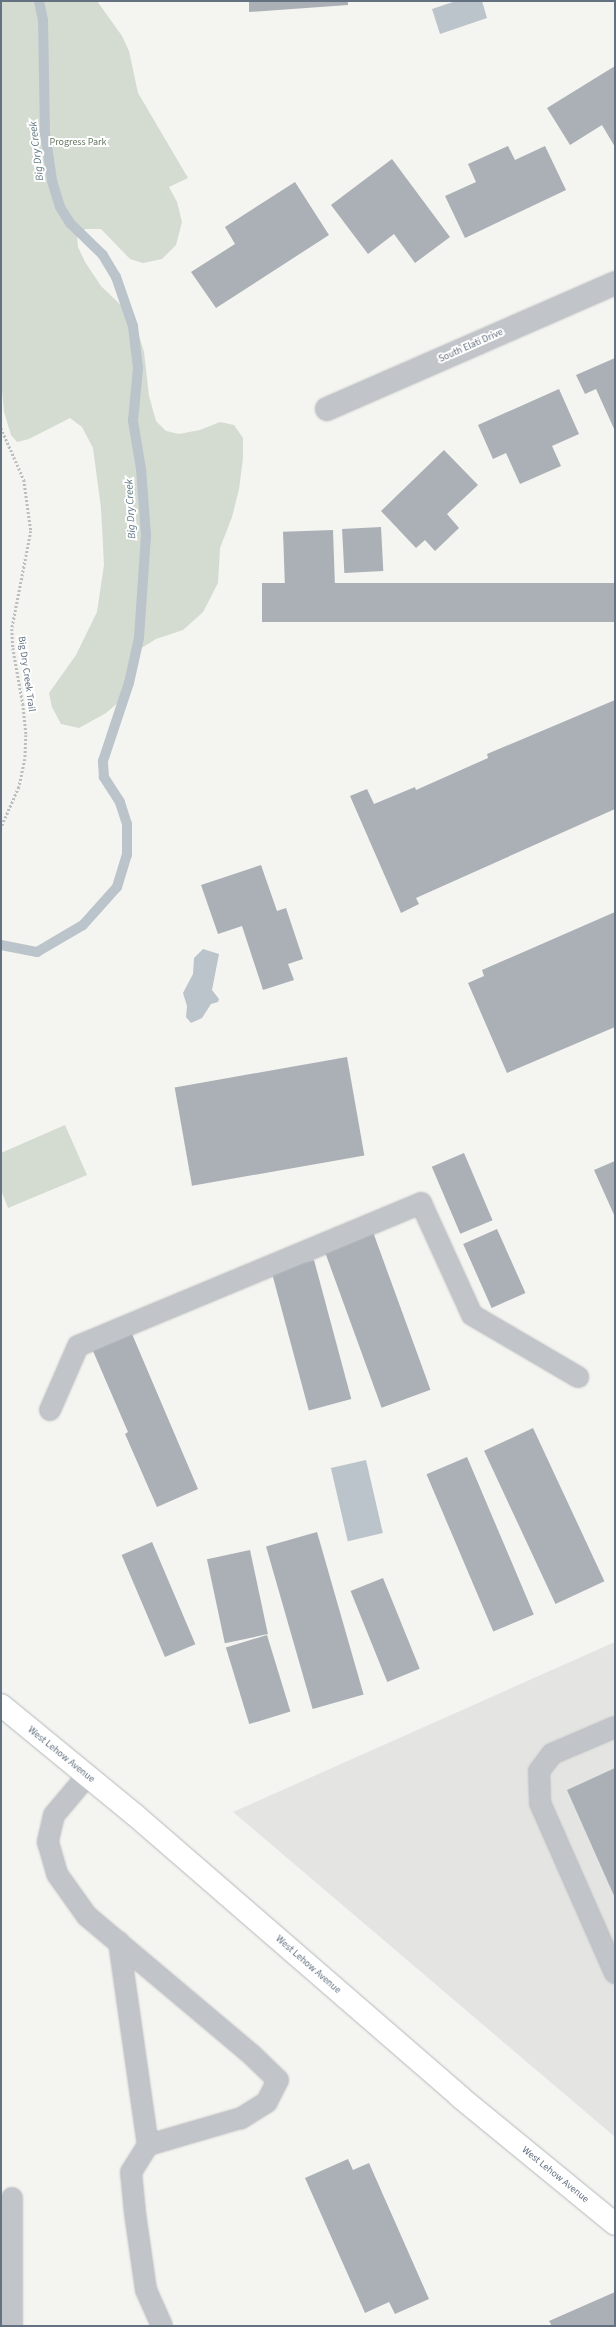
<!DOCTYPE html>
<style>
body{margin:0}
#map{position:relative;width:616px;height:2327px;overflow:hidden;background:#f4f4f0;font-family:"Source Sans 3",sans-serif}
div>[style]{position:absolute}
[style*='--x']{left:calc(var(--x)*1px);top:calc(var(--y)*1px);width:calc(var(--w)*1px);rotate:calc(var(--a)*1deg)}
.built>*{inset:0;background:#e4e5e3}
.green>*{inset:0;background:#d4dbd1}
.water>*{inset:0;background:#bac4ca;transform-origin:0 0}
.stream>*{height:10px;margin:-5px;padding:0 5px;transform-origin:5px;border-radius:5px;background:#bac4ca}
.building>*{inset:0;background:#aab0b6;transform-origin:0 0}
.path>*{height:2.5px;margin-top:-1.25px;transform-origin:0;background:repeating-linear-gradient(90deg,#bbbdbf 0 2px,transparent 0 4px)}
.roads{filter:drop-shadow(0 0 1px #b4b8bc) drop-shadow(0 0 1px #b4b8bc)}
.lane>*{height:20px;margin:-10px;padding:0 10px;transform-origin:10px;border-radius:10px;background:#c1c4c8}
.street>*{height:22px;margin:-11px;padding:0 11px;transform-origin:11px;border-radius:11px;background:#c1c4c8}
.secondary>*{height:22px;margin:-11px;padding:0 11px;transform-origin:11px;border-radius:11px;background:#fff}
span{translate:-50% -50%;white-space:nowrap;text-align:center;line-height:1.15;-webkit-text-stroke:4px #fff;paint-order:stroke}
.park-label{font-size:10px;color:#657862}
.street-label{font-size:10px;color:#637180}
.water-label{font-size:11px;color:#637a85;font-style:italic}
.frame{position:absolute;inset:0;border:2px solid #637180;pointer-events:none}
</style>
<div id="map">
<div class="built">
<i style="clip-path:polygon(615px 1642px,615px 2137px,233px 1812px)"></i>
</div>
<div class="green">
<i style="clip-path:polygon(1px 1px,97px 1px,122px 36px,129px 51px,138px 93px,188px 178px,169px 187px,177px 202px,182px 222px,176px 245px,162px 259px,143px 263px,130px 259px,101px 229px,85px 229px,77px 237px,78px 247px,85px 262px,101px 286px,133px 317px,144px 352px,149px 396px,156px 421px,166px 431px,179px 434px,200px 430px,220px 422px,234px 425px,243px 438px,243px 458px,239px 489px,232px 517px,220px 548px,218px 583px,203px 612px,183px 630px,156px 639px,135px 652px,128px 668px,120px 701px,106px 713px,79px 728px,61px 724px,52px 707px,49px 693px,76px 655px,97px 612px,104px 565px,101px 508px,93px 448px,82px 427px,70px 418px,29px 439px,17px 442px,11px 435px,4px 412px,1px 379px)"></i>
<i style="clip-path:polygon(65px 1125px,87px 1175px,8px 1208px,1px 1190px,1px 1153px)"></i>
</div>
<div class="water">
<i style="clip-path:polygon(456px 1px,482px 1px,487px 18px,440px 34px,432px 9px)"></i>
<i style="clip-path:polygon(203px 949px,219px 954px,212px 990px,219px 999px,218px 1002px,211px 1004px,202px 1018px,191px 1023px,186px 1017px,187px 1006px,183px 993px,193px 974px,194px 958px)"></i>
<i style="left:366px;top:1460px;width:75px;height:36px;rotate:77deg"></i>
</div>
<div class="stream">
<i style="--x:1;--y:945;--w:37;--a:11"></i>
<i style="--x:37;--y:952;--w:53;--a:-30.4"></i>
<i style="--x:83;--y:925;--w:51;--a:-48.2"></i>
<i style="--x:117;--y:887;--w:34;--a:-73"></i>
<i style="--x:127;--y:855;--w:31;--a:-90"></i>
<i style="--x:127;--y:824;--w:23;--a:-108"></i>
<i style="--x:120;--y:802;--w:30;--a:-123"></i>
<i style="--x:104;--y:777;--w:16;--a:-94"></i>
<i style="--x:103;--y:761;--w:82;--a:-71.6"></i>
<i style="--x:129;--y:683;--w:46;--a:-77.5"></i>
<i style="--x:139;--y:638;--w:103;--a:-86.1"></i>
<i style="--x:146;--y:535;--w:66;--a:-94.3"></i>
<i style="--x:141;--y:469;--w:49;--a:-99.5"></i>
<i style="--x:133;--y:421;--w:53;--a:-84.6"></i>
<i style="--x:138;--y:368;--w:42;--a:-96.8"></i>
<i style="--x:133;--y:326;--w:52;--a:-109.1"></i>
<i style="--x:116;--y:277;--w:26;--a:-121"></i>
<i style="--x:103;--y:255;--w:46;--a:-135.9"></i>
<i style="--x:70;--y:223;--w:19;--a:-122"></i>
<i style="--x:60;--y:207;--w:28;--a:-107"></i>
<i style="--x:52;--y:180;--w:48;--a:-98.5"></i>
<i style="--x:45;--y:133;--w:113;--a:-91"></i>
<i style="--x:43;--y:20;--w:19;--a:-102"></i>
</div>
<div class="building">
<i style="clip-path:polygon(249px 1px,348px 1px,348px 5px,249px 12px)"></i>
<i style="clip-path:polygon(615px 66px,615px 147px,602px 125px,570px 145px,547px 108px)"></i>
<i style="clip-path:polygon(508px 146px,515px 160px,545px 146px,566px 190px,465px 238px,445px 196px,476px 182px,468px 164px)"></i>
<i style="clip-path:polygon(392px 159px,450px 237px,415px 263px,394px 234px,368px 254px,331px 205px)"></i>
<i style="clip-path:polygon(295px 182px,329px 235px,216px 308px,191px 272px,235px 244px,225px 227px)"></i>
<i style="clip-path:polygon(615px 358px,615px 431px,596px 389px,585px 394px,576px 375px)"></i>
<i style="clip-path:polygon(559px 389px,579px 434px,552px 446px,561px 466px,520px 484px,506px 453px,493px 459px,478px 425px)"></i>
<i style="clip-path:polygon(444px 450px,478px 485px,447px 514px,459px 528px,435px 551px,425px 540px,416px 548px,381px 511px)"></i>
<i style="left:381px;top:527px;width:44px;height:39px;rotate:87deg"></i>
<i style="left:333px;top:530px;width:75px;height:50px;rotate:88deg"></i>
<i style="left:615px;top:583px;width:39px;height:353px;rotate:90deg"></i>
<i style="clip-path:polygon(615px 700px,615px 809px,416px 898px,419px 904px,401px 913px,350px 796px,367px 789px,374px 804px,415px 787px,416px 790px,488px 758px,487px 754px)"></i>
<i style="clip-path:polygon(261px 865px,277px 911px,286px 908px,303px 959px,288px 964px,294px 980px,263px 990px,242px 926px,218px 934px,201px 885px)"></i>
<i style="clip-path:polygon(615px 912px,615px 1027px,507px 1073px,468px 983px,484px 976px,482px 970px)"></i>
<i style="left:347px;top:1057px;width:100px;height:175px;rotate:80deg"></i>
<i style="left:464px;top:1153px;width:73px;height:35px;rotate:67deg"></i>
<i style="clip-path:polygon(615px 1161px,615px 1217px,594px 1170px)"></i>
<i style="left:497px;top:1229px;width:70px;height:37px;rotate:66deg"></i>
<i style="left:373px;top:1232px;width:168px;height:52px;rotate:70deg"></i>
<i style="left:314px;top:1260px;width:144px;height:44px;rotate:75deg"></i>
<i style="clip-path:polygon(132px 1334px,198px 1489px,157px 1507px,125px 1434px,128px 1432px,93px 1351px)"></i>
<i style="left:533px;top:1428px;width:169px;height:54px;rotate:65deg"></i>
<i style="left:467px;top:1457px;width:171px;height:44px;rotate:67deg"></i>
<i style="left:317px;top:1532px;width:169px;height:53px;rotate:74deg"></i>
<i style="left:152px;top:1542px;width:111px;height:33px;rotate:67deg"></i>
<i style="left:250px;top:1550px;width:86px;height:44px;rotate:78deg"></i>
<i style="left:383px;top:1578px;width:98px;height:35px;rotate:68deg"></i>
<i style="left:267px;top:1635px;width:80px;height:43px;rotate:73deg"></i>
<i style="clip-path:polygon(615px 1768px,615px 1898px,567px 1790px)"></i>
<i style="clip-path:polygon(348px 2159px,353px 2170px,369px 2163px,429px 2299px,395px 2314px,389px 2302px,365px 2313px,305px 2178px)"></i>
<i style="clip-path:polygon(615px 2292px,615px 2326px,552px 2326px,549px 2321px)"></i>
</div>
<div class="path">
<i style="--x:1;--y:428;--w:57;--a:66.1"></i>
<i style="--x:24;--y:480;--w:51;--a:82.2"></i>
<i style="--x:31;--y:531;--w:100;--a:101"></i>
<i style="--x:12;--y:629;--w:19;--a:87"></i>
<i style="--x:13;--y:648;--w:57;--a:79.9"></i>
<i style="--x:23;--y:704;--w:31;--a:84"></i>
<i style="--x:26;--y:735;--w:24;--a:92"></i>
<i style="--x:25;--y:759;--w:29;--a:102"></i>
<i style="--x:19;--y:787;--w:45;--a:113.7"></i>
</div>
<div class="roads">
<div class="lane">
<i style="--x:50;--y:1410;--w:70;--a:-66.4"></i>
<i style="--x:78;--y:1346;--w:372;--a:-22.6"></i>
<i style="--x:421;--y:1203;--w:123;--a:65.5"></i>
<i style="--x:472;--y:1315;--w:123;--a:30.3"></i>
<i style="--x:615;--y:1727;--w:69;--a:156.8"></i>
<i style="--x:552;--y:1754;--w:21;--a:127"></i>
<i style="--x:539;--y:1771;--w:32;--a:88"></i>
<i style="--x:540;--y:1803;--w:186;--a:66.2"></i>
<i style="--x:87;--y:1776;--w:51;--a:130.2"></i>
<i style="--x:54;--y:1815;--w:28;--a:103"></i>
<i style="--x:48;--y:1842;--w:33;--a:74"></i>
<i style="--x:57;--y:1874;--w:52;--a:54.5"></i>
<i style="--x:87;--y:1916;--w:216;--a:40.1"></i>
<i style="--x:252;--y:2055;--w:36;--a:44"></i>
<i style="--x:278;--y:2080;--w:25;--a:117"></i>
<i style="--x:267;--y:2102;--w:31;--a:148"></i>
<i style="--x:241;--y:2118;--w:97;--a:163.8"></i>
<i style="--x:148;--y:2145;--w:32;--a:122"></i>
<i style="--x:131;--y:2172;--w:41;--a:84.4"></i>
<i style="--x:135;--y:2213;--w:78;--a:81.9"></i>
<i style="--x:146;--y:2290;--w:39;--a:66"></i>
<i style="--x:119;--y:1942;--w:205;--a:81.9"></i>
<i style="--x:12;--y:2198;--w:128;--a:90"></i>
</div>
<div class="street">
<i style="--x:327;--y:409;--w:314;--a:-23.6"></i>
</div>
<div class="secondary">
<i style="--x:1;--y:1705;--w:173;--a:39.4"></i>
<i style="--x:135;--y:1815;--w:430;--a:40.9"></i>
<i style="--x:460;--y:2097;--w:200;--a:39.3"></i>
</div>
</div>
<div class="park-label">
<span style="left:78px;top:143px">Progress Park</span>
</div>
<div class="street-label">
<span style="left:471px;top:346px;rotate:-24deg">South Elati Drive</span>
<span style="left:26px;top:674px;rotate:82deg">Big Dry Creek Trail</span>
<span style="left:61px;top:1755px;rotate:39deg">West Lehow Avenue</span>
<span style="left:308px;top:1965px;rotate:41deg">West Lehow Avenue</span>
<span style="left:555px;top:2175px;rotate:39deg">West Lehow Avenue</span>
</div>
<div class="water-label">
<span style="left:37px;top:151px;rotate:-97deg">Big Dry Creek</span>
<span style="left:131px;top:509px;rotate:-93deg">Big Dry Creek</span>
</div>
<div class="frame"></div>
</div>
